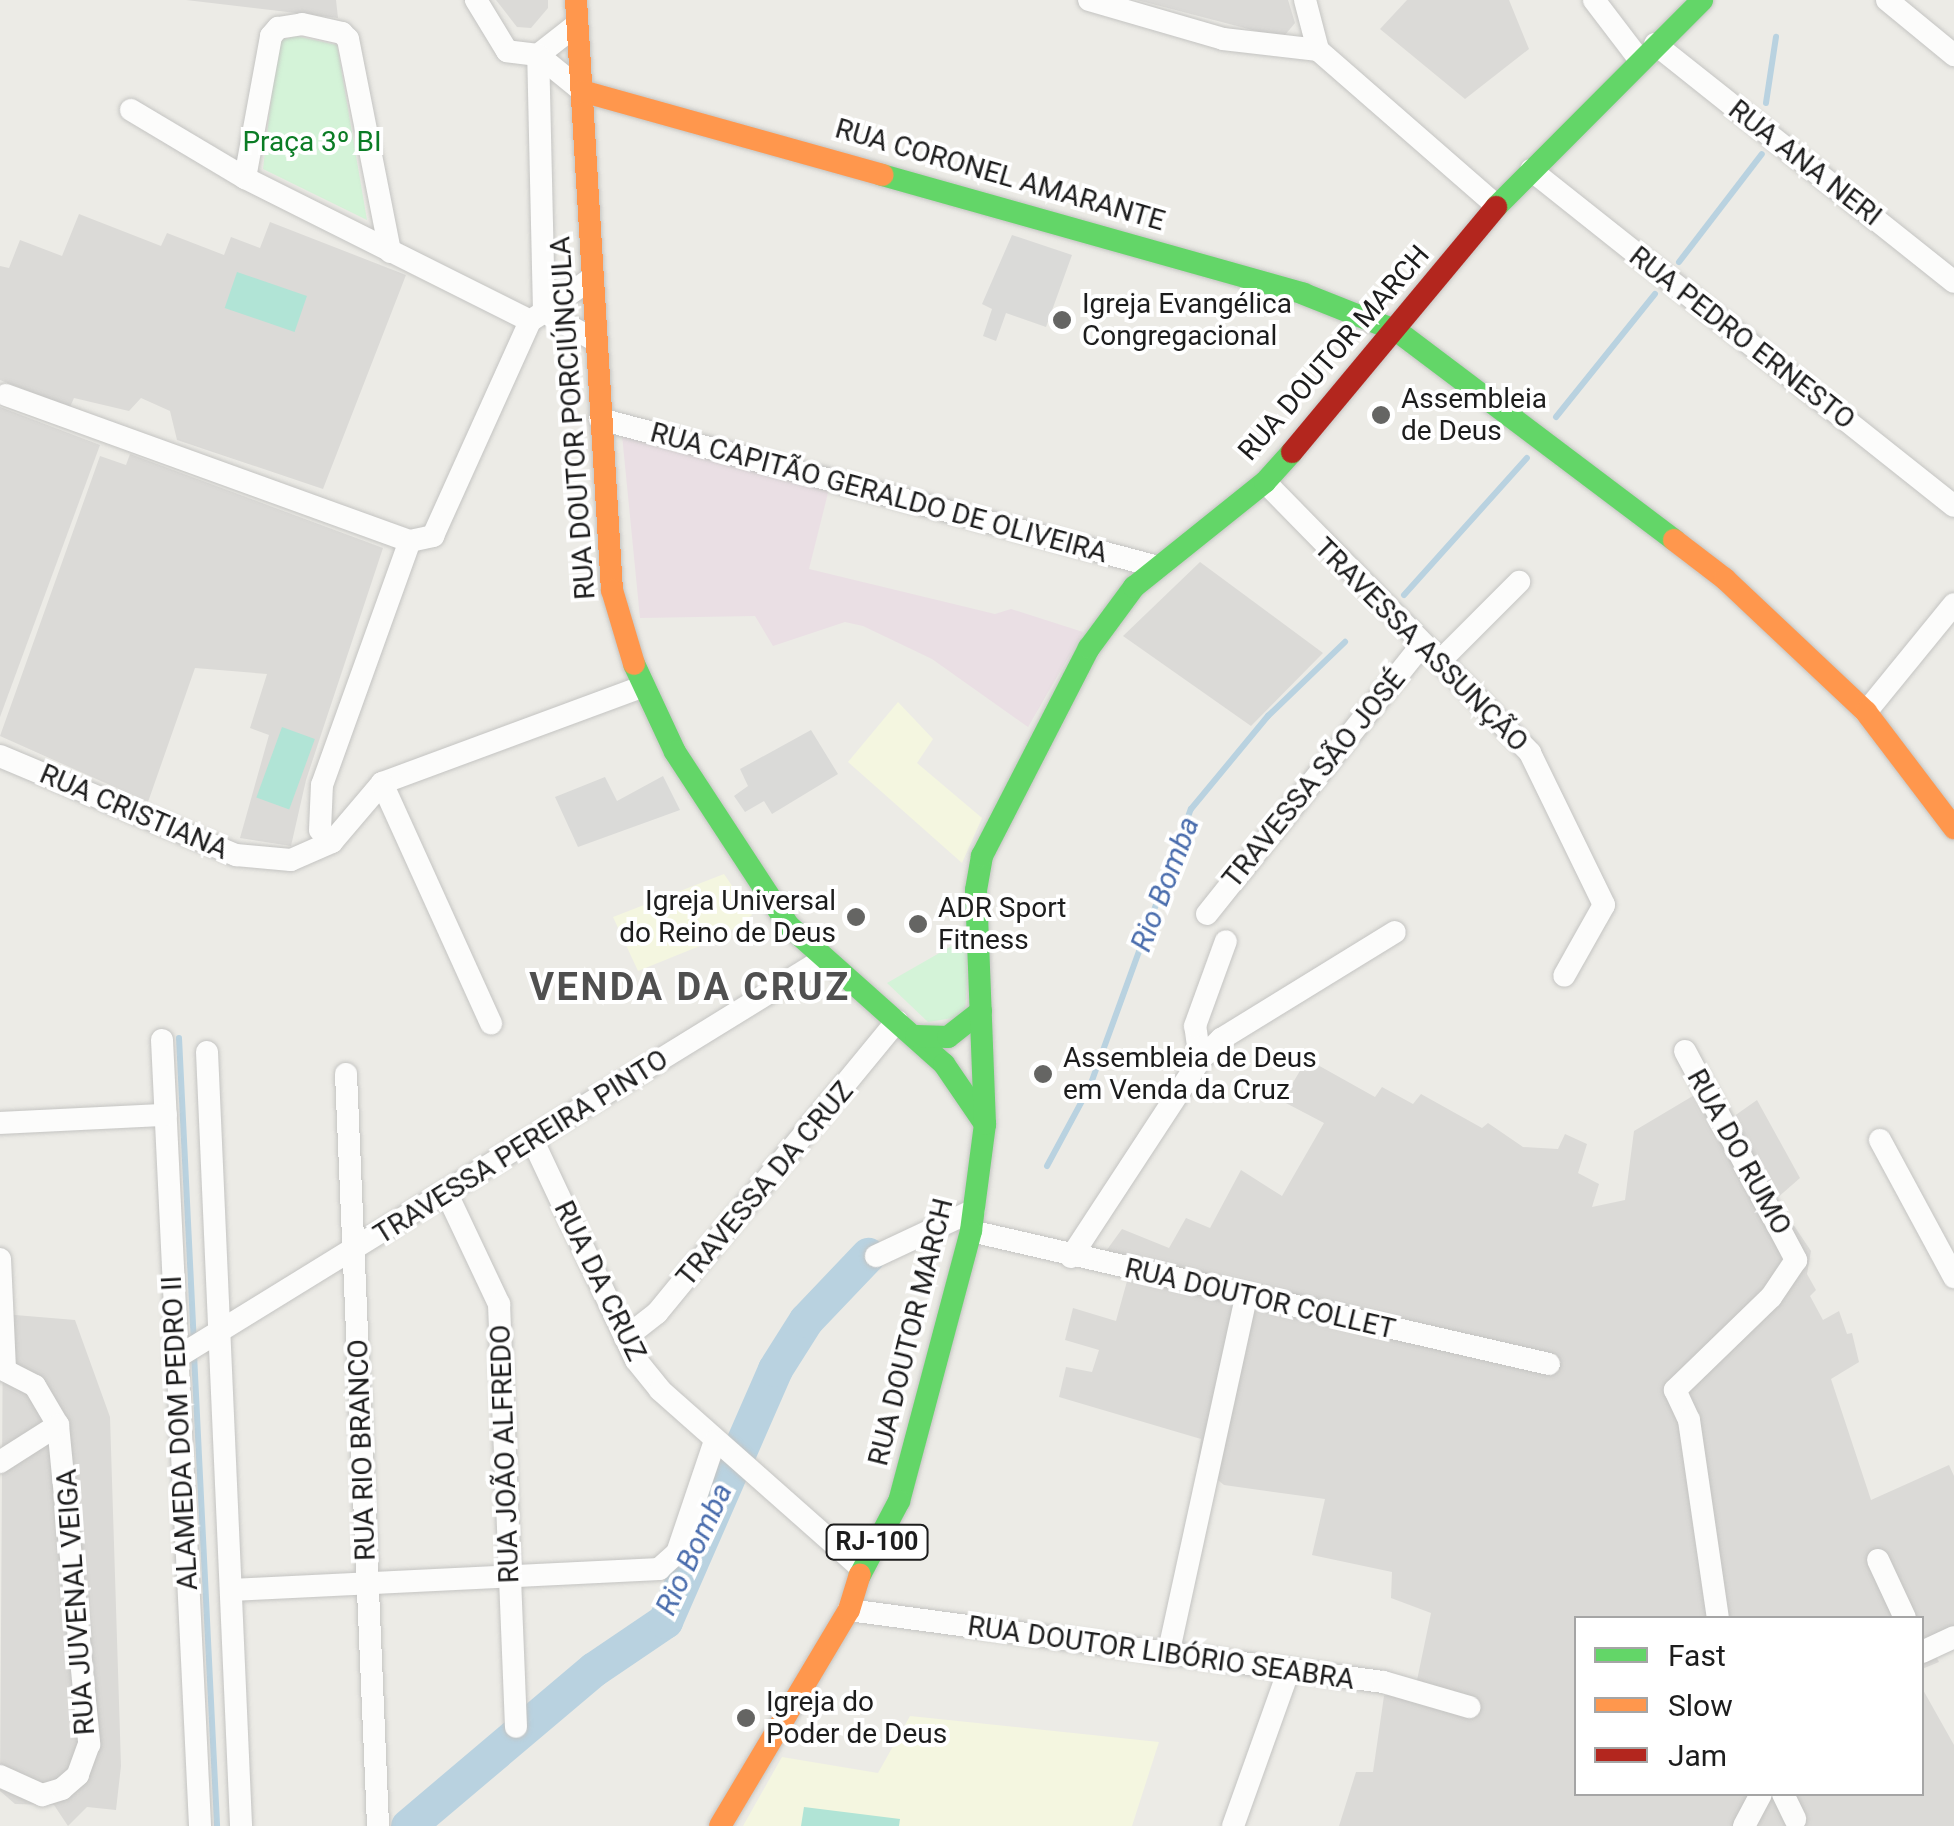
<!DOCTYPE html>
<meta charset="utf-8">
<style>
body{margin:0}
#map{position:relative;width:1954px;height:1826px;overflow:hidden;background:#ecebe6;font-family:Roboto,sans-serif}
div>[style]{position:absolute}
[style*='--x']{left:calc(var(--x)*1px);top:calc(var(--y)*1px);width:calc(var(--w)*1px);rotate:calc(var(--a)*1deg)}
.residential>*{inset:0;background:#dbdad7}
.industrial>*{inset:0;background:#eadfe4}
.education>*{inset:0;background:#f4f6e0}
.park>*{inset:0;background:#d4f3d8}
.pitch>*{inset:0;background:#b1e4d6;transform-origin:0 0}
.parking>*{inset:0;background:#dadad8}
.stream>*{height:6px;margin:-3px;padding:0 3px;transform-origin:3px;border-radius:3px;background:#b9d2e0}
.river>*{height:35px;margin:-17.5px;padding:0 17.5px;transform-origin:17.5px;border-radius:17.5px;background:#b9d2e0}
.roads{filter:drop-shadow(0 0 2px #c4c4c2) drop-shadow(0 0 2px #c4c4c2)}
.street>*{height:22px;margin:-11px;padding:0 11px;transform-origin:11px;border-radius:11px;background:#fcfcfb}
.fast>*{height:22px;margin:-11px;padding:0 11px;transform-origin:11px;border-radius:11px;background:#63d668}
.slow>*{height:22px;margin:-11px;padding:0 11px;transform-origin:11px;border-radius:11px;background:#ff974d}
.jam>*{height:22px;margin:-11px;padding:0 11px;transform-origin:11px;border-radius:11px;background:#b3261e}
.dots>*{width:28px;height:28px;translate:-50% -50%;box-sizing:border-box;border:5px solid #fff;border-radius:50%}
span{translate:-50% -50%;white-space:nowrap;text-align:center;line-height:1.15;-webkit-text-stroke:8px #fff;paint-order:stroke}
.shield-label span{padding:2px 8px;background:#fff;border:2px solid;border-radius:8px;-webkit-text-stroke-width:0}
.shield-label{font-size:25px;color:#1d1d1d;font-weight:700}
.park-label{font-size:28px;color:#0b7c25}
.street-label{font-size:28px;color:#1d1d1d}
.poi-label{font-size:28px;color:#1d1d1d}
.left{translate:0 -50%;text-align:left}
.right{translate:-100% -50%;text-align:right}
.water-label{font-size:30px;color:#4a6dad;font-style:italic}
.district-label{font-size:38px;color:#505050;font-weight:700;letter-spacing:2.5px}
.legend{position:absolute;left:1574px;top:1616px;width:350px;height:180px;box-sizing:border-box;background:#fff;border:2px solid #a5a5a5;margin:0;padding:12px 18px;list-style:none;font-size:30px;color:#1d1d1d}
.legend li{display:flex;align-items:center;gap:20px;height:50px}
.legend b{width:50px;border:2px solid #a5a5a5}
</style>
<div id="map">
<div class="residential">
<i style="clip-path:polygon(186px 0,336px 0,338px 18px)"></i>
<i style="clip-path:polygon(496px 0,548px 0,548px 8px,531px 28px,517px 27px)"></i>
<i style="clip-path:polygon(1137px 0,1288px 0,1295px 23px,1285px 35px,1260px 32px)"></i>
<i style="clip-path:polygon(1407px 0,1509px 0,1529px 49px,1465px 99px,1380px 29px)"></i>
<i style="clip-path:polygon(79px 214px,161px 246px,167px 233px,224px 255px,231px 237px,260px 248px,270px 222px,406px 275px,323px 489px,177px 440px,170px 411px,141px 398px,129px 411px,74px 398px,70px 407px,0 380px,0 266px,9px 268px,20px 240px,62px 256px)"></i>
<i style="clip-path:polygon(0 407px,100px 445px,0 717px)"></i>
<i style="clip-path:polygon(130px 454px,383px 548px,306px 780px,291px 846px,240px 838px,269px 735px,250px 728px,267px 674px,195px 668px,148px 802px,0 736px,100px 456px,126px 465px)"></i>
<i style="clip-path:polygon(1200px 562px,1323px 653px,1251px 726px,1123px 636px)"></i>
<i style="clip-path:polygon(1307px 1059px,1375px 1097px,1382px 1087px,1413px 1104px,1421px 1094px,1482px 1128px,1488px 1123px,1523px 1147px,1558px 1149px,1565px 1134px,1587px 1144px,1578px 1173px,1599px 1184px,1592px 1207px,1625px 1200px,1634px 1131px,1713px 1084px,1730px 1119px,1757px 1100px,1800px 1178px,1776px 1199px,1811px 1251px,1807px 1274px,1816px 1290px,1810px 1296px,1823px 1320px,1839px 1311px,1847px 1334px,1852px 1333px,1859px 1362px,1831px 1379px,1871px 1500px,1949px 1465px,1954px 1476px,1954px 1626px,1927px 1639px,1939px 1662px,1922px 1669px,1922px 1618px,1576px 1618px,1576px 1794px,1922px 1794px,1922px 1688px,1954px 1745px,1954px 1826px,1339px 1826px,1356px 1772px,1373px 1772px,1384px 1696px,1401px 1684px,1416px 1685px,1431px 1613px,1391px 1598px,1392px 1572px,1312px 1555px,1325px 1499px,1224px 1485px,1197px 1463px,1201px 1439px,1059px 1397px,1066px 1367px,1092px 1372px,1099px 1350px,1065px 1340px,1073px 1308px,1116px 1321px,1132px 1263px,1106px 1251px,1122px 1229px,1169px 1248px,1186px 1218px,1210px 1228px,1241px 1170px,1282px 1196px,1324px 1123px,1282px 1101px)"></i>
<i style="clip-path:polygon(3px 1314px,75px 1320px,110px 1417px,121px 1766px,116px 1810px,87px 1807px,68px 1826px,54px 1805px,15px 1804px,0 1791px)"></i>
</div>
<div class="industrial">
<i style="clip-path:polygon(622px 435px,829px 489px,809px 569px,995px 614px,1011px 609px,1083px 632px,1028px 727px,932px 659px,863px 626px,845px 622px,773px 646px,755px 616px,640px 618px)"></i>
</div>
<div class="education">
<i style="clip-path:polygon(898px 702px,933px 739px,917px 763px,982px 818px,962px 863px,848px 762px)"></i>
<i style="clip-path:polygon(724px 874px,752px 915px,722px 937px,638px 971px,613px 917px)"></i>
<i style="clip-path:polygon(910px 1716px,1159px 1742px,1132px 1826px,743px 1826px,782px 1757px,878px 1773px)"></i>
</div>
<div class="park">
<i style="clip-path:polygon(296px 36px,337px 45px,367px 220px,263px 169px,278px 41px)"></i>
<i style="clip-path:polygon(969px 936px,965px 1016px,928px 1022px,887px 983px)"></i>
</div>
<div class="pitch">
<i style="left:237px;top:272px;width:74px;height:38px;rotate:19deg"></i>
<i style="left:282px;top:727px;width:35px;height:75px;rotate:20deg"></i>
<i style="clip-path:polygon(804px 1807px,900px 1819px,899px 1826px,801px 1826px)"></i>
</div>
<div class="parking">
<i style="clip-path:polygon(1012px 235px,1072px 255px,1046px 327px,1006px 313px,996px 341px,983px 336px,992px 309px,982px 304px)"></i>
<i style="clip-path:polygon(811px 730px,838px 774px,772px 814px,764px 801px,745px 812px,734px 796px,748px 786px,740px 769px)"></i>
<i style="clip-path:polygon(663px 776px,680px 810px,578px 847px,555px 797px,605px 777px,617px 801px)"></i>
</div>
<div class="stream">
<i style="--x:1766;--y:103;--w:67;--a:-81.4"></i>
<i style="--x:1679;--y:262;--w:136;--a:-52.5"></i>
<i style="--x:1556;--y:417;--w:158;--a:-51.2"></i>
<i style="--x:1404;--y:595;--w:184;--a:-48.1"></i>
<i style="--x:179;--y:1038;--w:304;--a:87.2"></i>
<i style="--x:1047;--y:1166;--w:91;--a:-61.7"></i>
<i style="--x:1090;--y:1086;--w:295;--a:-70"></i>
<i style="--x:1191;--y:809;--w:121;--a:-50.4"></i>
<i style="--x:1268;--y:716;--w:107;--a:-43.9"></i>
<i style="--x:194;--y:1354;--w:473;--a:87.2"></i>
</div>
<div class="river">
<i style="--x:408;--y:1826;--w:243;--a:-40.2"></i>
<i style="--x:594;--y:1669;--w:86;--a:-34.1"></i>
<i style="--x:665;--y:1621;--w:275;--a:-66.4"></i>
<i style="--x:775;--y:1369;--w:58;--a:-57.7"></i>
<i style="--x:806;--y:1320;--w:90;--a:-46.4"></i>
</div>
<div class="roads">
<div class="street">
<i style="--x:1089;--y:0;--w:140;--a:16.2"></i>
<i style="--x:1223;--y:39;--w:96;--a:6.6"></i>
<i style="--x:1318;--y:50;--w:237;--a:41.1"></i>
<i style="--x:1305;--y:0;--w:52;--a:75.4"></i>
<i style="--x:1594;--y:0;--w:74;--a:52.7"></i>
<i style="--x:1887;--y:0;--w:87;--a:39.4"></i>
<i style="--x:575;--y:26;--w:47;--a:141.9"></i>
<i style="--x:538;--y:55;--w:57;--a:39.3"></i>
<i style="--x:1655;--y:44;--w:382;--a:38.5"></i>
<i style="--x:131;--y:110;--w:133;--a:30.8"></i>
<i style="--x:245;--y:178;--w:319;--a:26.6"></i>
<i style="--x:1531;--y:170;--w:540;--a:38.46"></i>
<i style="--x:245;--y:178;--w:144;--a:-79.6"></i>
<i style="--x:271;--y:36;--w:11;--a:-49"></i>
<i style="--x:278;--y:28;--w:24;--a:-9"></i>
<i style="--x:302;--y:24;--w:41;--a:12.7"></i>
<i style="--x:342;--y:33;--w:8;--a:45"></i>
<i style="--x:348;--y:39;--w:217;--a:78.8"></i>
<i style="--x:592;--y:278;--w:59;--a:144.7"></i>
<i style="--x:544;--y:312;--w:60;--a:29.1"></i>
<i style="--x:6;--y:395;--w:430;--a:19.9"></i>
<i style="--x:600;--y:419;--w:577;--a:14.85"></i>
<i style="--x:1265;--y:482;--w:379;--a:45.6"></i>
<i style="--x:1530;--y:753;--w:169;--a:64"></i>
<i style="--x:1604;--y:905;--w:81;--a:119.4"></i>
<i style="--x:1440;--y:661;--w:112;--a:-45"></i>
<i style="--x:1866;--y:712;--w:139;--a:-50.8"></i>
<i style="--x:0;--y:756;--w:256;--a:22.8"></i>
<i style="--x:236;--y:855;--w:55;--a:5.2"></i>
<i style="--x:291;--y:860;--w:45;--a:-23.7"></i>
<i style="--x:332;--y:842;--w:77;--a:-49.7"></i>
<i style="--x:382;--y:783;--w:276;--a:-20.3"></i>
<i style="--x:382;--y:783;--w:264;--a:65.6"></i>
<i style="--x:320;--y:830;--w:45;--a:-87.5"></i>
<i style="--x:322;--y:785;--w:259;--a:-70.2"></i>
<i style="--x:410;--y:541;--w:24;--a:-12"></i>
<i style="--x:433;--y:536;--w:236;--a:-65.7"></i>
<i style="--x:530;--y:321;--w:17;--a:-33"></i>
<i style="--x:544;--y:312;--w:257;--a:-91.3"></i>
<i style="--x:538;--y:55;--w:31;--a:-173"></i>
<i style="--x:507;--y:51;--w:60;--a:-121.3"></i>
<i style="--x:1207;--y:914;--w:344;--a:-51.4"></i>
<i style="--x:162;--y:1040;--w:787;--a:87.23"></i>
<i style="--x:1685;--y:1051;--w:237;--a:62"></i>
<i style="--x:1796;--y:1260;--w:45;--a:124"></i>
<i style="--x:1771;--y:1297;--w:134;--a:135.9"></i>
<i style="--x:1675;--y:1390;--w:33;--a:65"></i>
<i style="--x:1689;--y:1420;--w:200;--a:81.7"></i>
<i style="--x:207;--y:1052;--w:775;--a:87.48"></i>
<i style="--x:1200;--y:1060;--w:30;--a:-45"></i>
<i style="--x:1221;--y:1039;--w:204;--a:-31.6"></i>
<i style="--x:346;--y:1074;--w:753;--a:87.56"></i>
<i style="--x:0;--y:1123;--w:166;--a:-2.8"></i>
<i style="--x:1880;--y:1140;--w:156;--a:61.6"></i>
<i style="--x:533;--y:1141;--w:242;--a:64.8"></i>
<i style="--x:636;--y:1360;--w:38;--a:51"></i>
<i style="--x:660;--y:1390;--w:270;--a:41.5"></i>
<i style="--x:447;--y:1194;--w:122;--a:64.7"></i>
<i style="--x:499;--y:1304;--w:423;--a:87.7"></i>
<i style="--x:971;--y:1231;--w:593;--a:12.96"></i>
<i style="--x:876;--y:1256;--w:108;--a:-25.1"></i>
<i style="--x:1071;--y:1257;--w:235;--a:-56.8"></i>
<i style="--x:1200;--y:1060;--w:34;--a:-98"></i>
<i style="--x:1195;--y:1026;--w:90;--a:-70"></i>
<i style="--x:0;--y:1259;--w:109;--a:87.4"></i>
<i style="--x:625;--y:1338;--w:41;--a:-38"></i>
<i style="--x:657;--y:1313;--w:378;--a:-50.6"></i>
<i style="--x:176;--y:1358;--w:759;--a:-31.64"></i>
<i style="--x:0;--y:1368;--w:39;--a:27"></i>
<i style="--x:35;--y:1386;--w:45;--a:59.5"></i>
<i style="--x:58;--y:1425;--w:321;--a:84.4"></i>
<i style="--x:89;--y:1744;--w:33;--a:110"></i>
<i style="--x:78;--y:1775;--w:21;--a:139"></i>
<i style="--x:62;--y:1789;--w:21;--a:163"></i>
<i style="--x:42;--y:1795;--w:46;--a:-155.7"></i>
<i style="--x:0;--y:1462;--w:69;--a:-32.5"></i>
<i style="--x:1878;--y:1560;--w:64;--a:65"></i>
<i style="--x:231;--y:1590;--w:429;--a:-2.8"></i>
<i style="--x:659;--y:1569;--w:24;--a:-42"></i>
<i style="--x:677;--y:1553;--w:118;--a:-71.3"></i>
<i style="--x:849;--y:1610;--w:539;--a:7.68"></i>
<i style="--x:1383;--y:1682;--w:90;--a:16.2"></i>
<i style="--x:1922;--y:1652;--w:35;--a:-25"></i>
<i style="--x:1168;--y:1655;--w:367;--a:-77.7"></i>
<i style="--x:1783;--y:1794;--w:28;--a:64"></i>
<i style="--x:1233;--y:1826;--w:164;--a:-70.3"></i>
<i style="--x:1744;--y:1826;--w:36;--a:-62"></i>
</div>
<div class="fast">
<i style="--x:882;--y:175;--w:438;--a:15.7"></i>
<i style="--x:1304;--y:294;--w:100;--a:21.7"></i>
<i style="--x:1397;--y:331;--w:347;--a:37"></i>
<i style="--x:1496;--y:207;--w:292;--a:-45.1"></i>
<i style="--x:634;--y:664;--w:97;--a:65"></i>
<i style="--x:675;--y:752;--w:207;--a:56.8"></i>
<i style="--x:788;--y:925;--w:209;--a:41.7"></i>
<i style="--x:944;--y:1064;--w:73;--a:55.7"></i>
<i style="--x:985;--y:1124;--w:108;--a:97.5"></i>
<i style="--x:971;--y:1231;--w:279;--a:104.9"></i>
<i style="--x:899;--y:1501;--w:84;--a:117.8"></i>
<i style="--x:916;--y:1036;--w:32;--a:2"></i>
<i style="--x:948;--y:1037;--w:42;--a:-38.2"></i>
<i style="--x:985;--y:1124;--w:234;--a:-92.2"></i>
<i style="--x:976;--y:890;--w:35;--a:-80"></i>
<i style="--x:982;--y:856;--w:234;--a:-62.8"></i>
<i style="--x:1089;--y:648;--w:76;--a:-53.6"></i>
<i style="--x:1134;--y:587;--w:168;--a:-38.7"></i>
<i style="--x:1265;--y:482;--w:40;--a:-48"></i>
</div>
<div class="slow">
<i style="--x:576;--y:0;--w:591;--a:86.51"></i>
<i style="--x:612;--y:590;--w:77;--a:73.4"></i>
<i style="--x:582;--y:91;--w:312;--a:15.6"></i>
<i style="--x:1674;--y:540;--w:64;--a:37.4"></i>
<i style="--x:1725;--y:579;--w:194;--a:43.3"></i>
<i style="--x:1866;--y:712;--w:146;--a:52.8"></i>
<i style="--x:720;--y:1826;--w:252;--a:-59.2"></i>
<i style="--x:849;--y:1610;--w:37;--a:-73"></i>
</div>
<div class="jam">
<i style="--x:1292;--y:452;--w:319;--a:-50.2"></i>
</div>
</div>
<div class="dots">
<i style="left:1062px;top:320px;background:#656563"></i>
<i style="left:1381px;top:415px;background:#656563"></i>
<i style="left:856px;top:917px;background:#656563"></i>
<i style="left:918px;top:924px;background:#656563"></i>
<i style="left:1043px;top:1074px;background:#656563"></i>
<i style="left:746px;top:1718px;background:#656563"></i>
</div>
<div class="shield-label">
<span style="left:877px;top:1542px">RJ-100</span>
</div>
<div class="park-label">
<span style="left:312px;top:142px">Praça 3º BI</span>
</div>
<div class="street-label">
<span style="left:1805px;top:163px;rotate:38deg">RUA ANA NERI</span>
<span style="left:1000px;top:175px;rotate:16deg">RUA CORONEL AMARANTE</span>
<span style="left:1742px;top:338px;rotate:38deg">RUA PEDRO ERNESTO</span>
<span style="left:1334px;top:353px;rotate:-49deg">RUA DOUTOR MARCH</span>
<span style="left:573px;top:418px;rotate:-94deg">RUA DOUTOR PORCIÚNCULA</span>
<span style="left:879px;top:493px;rotate:15deg">RUA CAPITÃO GERALDO DE OLIVEIRA</span>
<span style="left:1421px;top:645px;rotate:45deg">TRAVESSA ASSUNÇÃO</span>
<span style="left:1314px;top:779px;rotate:-51deg">TRAVESSA SÃO JOSÉ</span>
<span style="left:134px;top:812px;rotate:23deg">RUA CRISTIANA</span>
<span style="left:521px;top:1147px;rotate:-32deg">TRAVESSA PEREIRA PINTO</span>
<span style="left:1739px;top:1152px;rotate:61deg">RUA DO RUMO</span>
<span style="left:765px;top:1184px;rotate:-50deg">TRAVESSA DA CRUZ</span>
<span style="left:600px;top:1281px;rotate:64deg">RUA DA CRUZ</span>
<span style="left:1260px;top:1299px;rotate:13deg">RUA DOUTOR COLLET</span>
<span style="left:911px;top:1332px;rotate:-76deg">RUA DOUTOR MARCH</span>
<span style="left:180px;top:1433px;rotate:-93deg">ALAMEDA DOM PEDRO II</span>
<span style="left:362px;top:1450px;rotate:-92deg">RUA RIO BRANCO</span>
<span style="left:505px;top:1454px;rotate:-92deg">RUA JOÃO ALFREDO</span>
<span style="left:76px;top:1602px;rotate:-94deg">RUA JUVENAL VEIGA</span>
<span style="left:1161px;top:1653px;rotate:8deg">RUA DOUTOR LIBÓRIO SEABRA</span>
</div>
<div class="poi-label">
<span class="left" style="left:1082px;top:320px">Igreja Evangélica<br>Congregacional</span>
<span class="left" style="left:1401px;top:415px">Assembleia<br>de Deus</span>
<span class="right" style="left:836px;top:917px">Igreja Universal<br>do Reino de Deus</span>
<span class="left" style="left:938px;top:924px">ADR Sport<br>Fitness</span>
<span class="left" style="left:1063px;top:1074px">Assembleia de Deus<br>em Venda da Cruz</span>
<span class="left" style="left:766px;top:1718px">Igreja do<br>Poder de Deus</span>
</div>
<div class="water-label">
<span style="left:1165px;top:884px;rotate:-69deg">Rio Bomba</span>
<span style="left:694px;top:1549px;rotate:-65deg">Rio Bomba</span>
</div>
<div class="district-label">
<span style="left:690px;top:988px">VENDA DA CRUZ</span>
</div>
<ul class="legend">
<li><b style="height:12px;background:#63d668"></b>Fast</li>
<li><b style="height:12px;background:#ff974d"></b>Slow</li>
<li><b style="height:12px;background:#b3261e"></b>Jam</li>
</ul>
</div>
